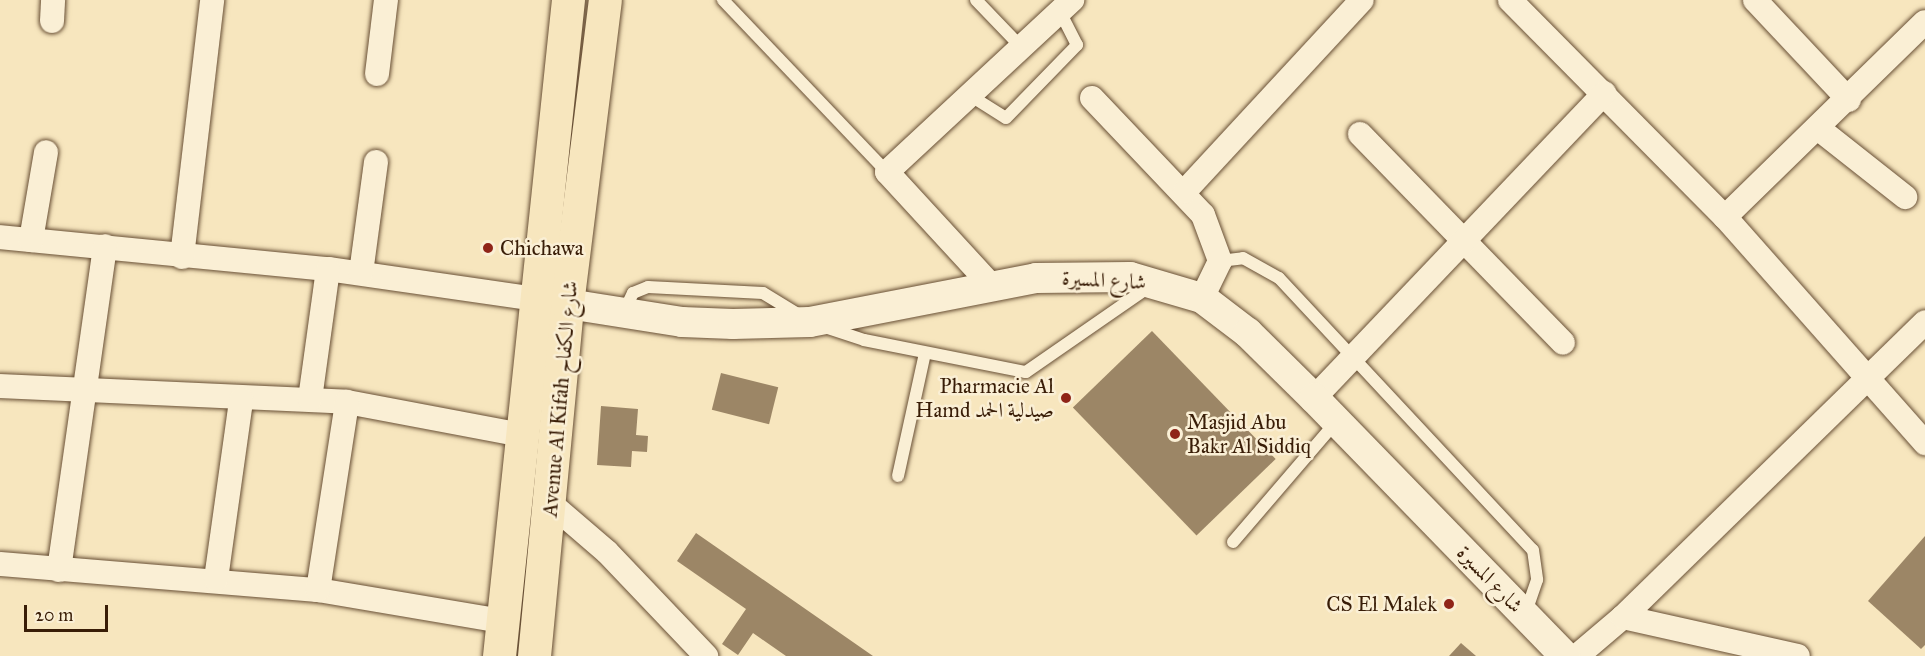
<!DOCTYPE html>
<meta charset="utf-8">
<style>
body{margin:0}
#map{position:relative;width:1925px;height:656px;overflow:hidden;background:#f7e6be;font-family:"IM FELL Great Primer",Amiri,serif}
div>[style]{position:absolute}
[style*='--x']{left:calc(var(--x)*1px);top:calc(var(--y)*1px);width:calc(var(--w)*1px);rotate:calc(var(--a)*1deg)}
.building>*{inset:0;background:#9c8666;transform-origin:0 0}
.roads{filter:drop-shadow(0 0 2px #684f35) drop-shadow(0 0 2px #684f35)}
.service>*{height:12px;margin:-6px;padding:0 6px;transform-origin:6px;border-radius:6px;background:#faefd5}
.minor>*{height:24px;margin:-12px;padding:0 12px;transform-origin:12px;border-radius:12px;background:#faefd5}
.tertiary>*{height:30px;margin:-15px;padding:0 15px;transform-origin:15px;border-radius:15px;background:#faefd5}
.primary>*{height:33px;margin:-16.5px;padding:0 16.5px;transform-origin:16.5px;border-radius:16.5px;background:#f7e6be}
.dots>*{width:16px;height:16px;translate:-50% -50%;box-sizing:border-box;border:3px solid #faefd5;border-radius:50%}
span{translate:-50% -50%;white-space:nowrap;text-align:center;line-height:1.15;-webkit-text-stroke:5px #faefd5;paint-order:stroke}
.poi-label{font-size:21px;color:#391d07}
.left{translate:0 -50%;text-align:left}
.right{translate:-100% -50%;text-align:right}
.street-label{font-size:21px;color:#391d07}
.scale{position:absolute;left:24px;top:605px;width:84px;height:27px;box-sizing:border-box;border:3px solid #391d07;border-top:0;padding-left:8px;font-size:18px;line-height:21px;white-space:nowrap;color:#391d07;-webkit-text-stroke:4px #faefd5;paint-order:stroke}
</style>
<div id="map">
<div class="building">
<i style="left:1152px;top:331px;width:178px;height:110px;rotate:46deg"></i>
<i style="left:721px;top:373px;width:59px;height:38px;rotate:14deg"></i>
<i style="clip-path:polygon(601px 406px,638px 409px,636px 435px,648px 436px,647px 452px,632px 451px,631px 467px,597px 465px)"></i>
<i style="clip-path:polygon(696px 533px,873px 656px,786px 656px,753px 633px,738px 655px,722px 644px,746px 609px,677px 561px)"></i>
<i style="clip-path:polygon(1925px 536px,1925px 645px,1921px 649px,1868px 601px)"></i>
<i style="clip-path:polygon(1461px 643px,1476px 656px,1449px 656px)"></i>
</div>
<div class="roads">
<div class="service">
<i style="--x:723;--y:0;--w:238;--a:46.4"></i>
<i style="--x:976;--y:0;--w:65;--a:46.2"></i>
<i style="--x:971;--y:96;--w:41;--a:32.2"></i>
<i style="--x:1006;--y:118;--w:102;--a:-45.8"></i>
<i style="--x:1077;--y:45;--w:38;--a:-117"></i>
<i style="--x:1220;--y:261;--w:23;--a:-7"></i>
<i style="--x:1243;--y:258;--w:41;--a:29.1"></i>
<i style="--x:1279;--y:278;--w:372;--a:47"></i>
<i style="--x:1533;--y:550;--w:30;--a:82"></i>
<i style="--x:1537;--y:580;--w:36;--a:109"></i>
<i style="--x:624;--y:312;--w:21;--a:-65"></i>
<i style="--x:633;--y:293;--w:16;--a:-22"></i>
<i style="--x:648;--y:287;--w:115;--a:3"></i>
<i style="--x:763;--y:293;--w:44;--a:31.2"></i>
<i style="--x:822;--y:326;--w:44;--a:18.4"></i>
<i style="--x:864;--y:340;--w:165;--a:11.2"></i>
<i style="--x:1026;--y:372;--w:151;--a:-34.7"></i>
<i style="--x:898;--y:476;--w:126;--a:-77.6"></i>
<i style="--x:1233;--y:542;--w:158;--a:-49.4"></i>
</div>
<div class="minor">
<i style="--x:1510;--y:0;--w:305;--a:45.3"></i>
<i style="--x:1725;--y:217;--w:302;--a:48.5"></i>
<i style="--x:1755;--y:0;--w:137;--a:46.8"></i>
<i style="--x:52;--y:21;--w:21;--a:-87"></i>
<i style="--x:377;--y:74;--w:75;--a:-83.1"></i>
<i style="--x:1092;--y:98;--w:161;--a:46.5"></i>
<i style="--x:1203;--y:215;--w:49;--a:69.7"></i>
<i style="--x:1220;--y:261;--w:41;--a:115.9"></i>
<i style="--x:1819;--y:129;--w:110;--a:38.3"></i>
<i style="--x:1360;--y:134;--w:291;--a:45.8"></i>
<i style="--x:1185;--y:191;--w:260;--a:-47.2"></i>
<i style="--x:1725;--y:217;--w:279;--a:-44.3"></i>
<i style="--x:0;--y:237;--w:330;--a:5.6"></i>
<i style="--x:328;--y:269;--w:209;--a:8.2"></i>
<i style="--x:31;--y:240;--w:89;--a:-80.3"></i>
<i style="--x:182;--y:257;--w:259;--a:-83.3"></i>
<i style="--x:361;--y:273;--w:112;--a:-82.3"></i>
<i style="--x:990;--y:284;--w:152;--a:-132.6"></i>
<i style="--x:887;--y:172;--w:253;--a:-42.9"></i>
<i style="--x:0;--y:386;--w:347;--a:2.6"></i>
<i style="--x:347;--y:402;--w:178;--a:10.7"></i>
<i style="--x:1314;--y:398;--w:421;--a:-46.4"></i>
<i style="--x:310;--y:399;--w:131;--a:-82.1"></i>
<i style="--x:550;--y:503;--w:75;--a:40.7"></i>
<i style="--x:607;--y:552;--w:144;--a:46.4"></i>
<i style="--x:0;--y:564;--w:319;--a:4.7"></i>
<i style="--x:318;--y:590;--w:187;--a:9.6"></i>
<i style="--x:59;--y:570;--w:327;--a:-81.9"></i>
<i style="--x:216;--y:579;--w:181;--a:-82"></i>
<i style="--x:318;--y:590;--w:190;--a:-81.2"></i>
<i style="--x:1623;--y:617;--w:179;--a:12.6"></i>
<i style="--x:1577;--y:656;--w:60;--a:-40.3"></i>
<i style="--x:1623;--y:617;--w:422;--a:-44.3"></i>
</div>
<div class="tertiary">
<i style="--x:543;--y:300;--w:141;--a:9"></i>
<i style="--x:682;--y:322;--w:51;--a:2.2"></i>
<i style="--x:733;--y:324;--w:77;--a:-1.5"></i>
<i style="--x:810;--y:322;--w:230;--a:-11"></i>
<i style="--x:1036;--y:278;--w:94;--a:-0.6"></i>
<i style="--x:1130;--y:277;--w:75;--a:16.3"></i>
<i style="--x:1202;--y:298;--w:58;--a:37.3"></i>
<i style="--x:1248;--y:333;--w:93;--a:44.6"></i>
<i style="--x:1314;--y:398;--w:360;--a:45.8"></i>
</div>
<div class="primary">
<i style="--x:499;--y:656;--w:660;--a:-84"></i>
<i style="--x:534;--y:656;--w:354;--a:-84.6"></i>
<i style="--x:567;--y:304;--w:306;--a:-82.9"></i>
</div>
</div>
<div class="dots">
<i style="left:488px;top:248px;background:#8f2418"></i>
<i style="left:1066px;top:398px;background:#8f2418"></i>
<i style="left:1175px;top:434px;background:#8f2418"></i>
<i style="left:1449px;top:604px;background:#8f2418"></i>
</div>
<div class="poi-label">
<span class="left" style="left:500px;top:248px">Chichawa</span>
<span class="right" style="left:1054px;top:398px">Pharmacie Al<br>Hamd صيدلية الحمد</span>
<span class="left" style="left:1187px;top:434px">Masjid Abu<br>Bakr Al Siddiq</span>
<span class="right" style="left:1437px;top:604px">CS El Malek</span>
</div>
<div class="street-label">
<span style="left:1104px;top:280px;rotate:3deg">شارع المسيرة</span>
<span style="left:560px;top:399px;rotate:-85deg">Avenue Al Kifah شارع الكفاح</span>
<span style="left:1490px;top:579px;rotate:46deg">شارع المسيرة</span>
</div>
<div class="scale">20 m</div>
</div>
